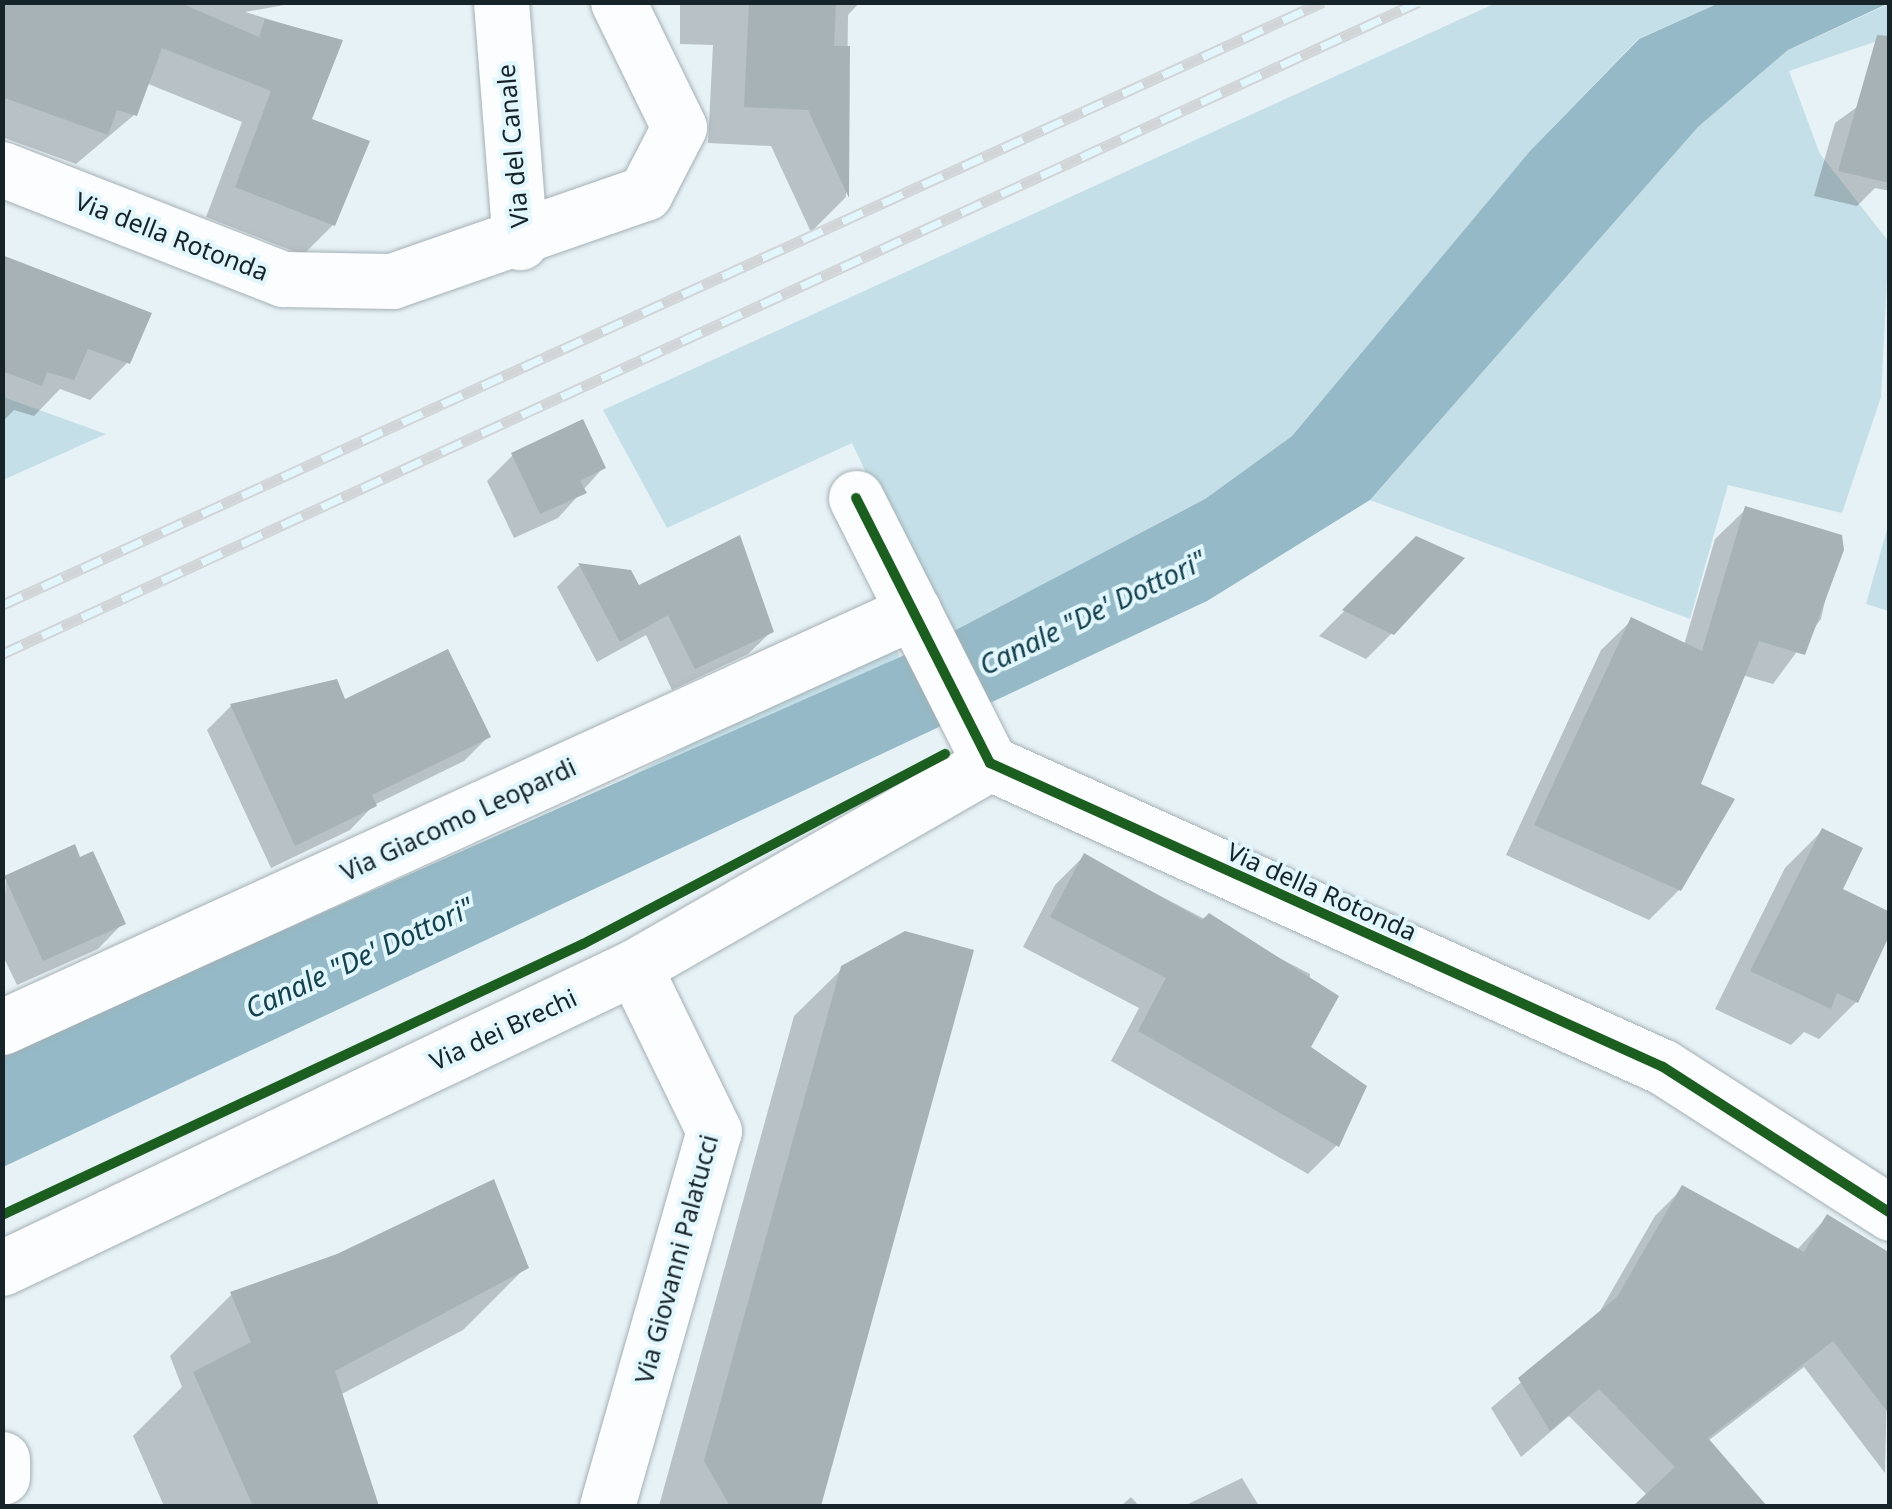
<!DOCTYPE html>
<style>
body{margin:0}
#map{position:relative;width:1892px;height:1509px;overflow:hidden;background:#e7f2f7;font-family:"Noto Sans",sans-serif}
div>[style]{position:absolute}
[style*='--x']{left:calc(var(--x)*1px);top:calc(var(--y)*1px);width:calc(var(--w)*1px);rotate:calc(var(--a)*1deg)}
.green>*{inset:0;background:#c5dfe8;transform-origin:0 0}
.water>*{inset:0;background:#95b9c6}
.shadow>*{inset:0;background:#0003}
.building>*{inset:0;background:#a7b2b7}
.roads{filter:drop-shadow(0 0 2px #a5b0b5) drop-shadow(0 0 2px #a5b0b5)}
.minor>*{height:55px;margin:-27.5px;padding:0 27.5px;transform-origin:27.5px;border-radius:27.5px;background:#fbfdfe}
.rail>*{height:11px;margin-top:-5.5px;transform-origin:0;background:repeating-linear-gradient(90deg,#e1f6fd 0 22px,#d2d5d7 0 44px);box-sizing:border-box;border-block:2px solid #d2d5d7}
.cycleway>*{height:10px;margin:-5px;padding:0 5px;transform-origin:5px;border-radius:5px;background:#1b5e20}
span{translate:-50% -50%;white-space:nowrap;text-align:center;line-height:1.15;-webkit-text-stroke:8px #e1f6fd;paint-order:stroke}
.street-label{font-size:25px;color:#162429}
.water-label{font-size:28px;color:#15404d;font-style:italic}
.frame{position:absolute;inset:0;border:5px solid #162429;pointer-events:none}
</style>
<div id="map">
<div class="green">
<i style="clip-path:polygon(1496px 3px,1719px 3px,1638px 39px,1530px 151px,1292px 436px,1205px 499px,944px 636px,852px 443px,667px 528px,603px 410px)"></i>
<i style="clip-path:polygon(1889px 4px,1889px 37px,1789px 71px,1820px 154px,1889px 242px,1881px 397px,1842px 513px,1728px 485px,1690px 619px,1370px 500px,1698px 127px,1788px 50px)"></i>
<i style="clip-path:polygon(3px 397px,106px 434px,3px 480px)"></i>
<i style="clip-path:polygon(1889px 522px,1889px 611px,1866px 604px)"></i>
<i style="left:890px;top:638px;width:21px;height:971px;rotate:62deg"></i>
</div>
<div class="water">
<i style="clip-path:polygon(1719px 3px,1889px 3px,1788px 50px,1698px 127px,1370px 500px,1207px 601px,3px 1167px,2px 1055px,927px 645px,1205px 499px,1292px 436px,1530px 151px,1639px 39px)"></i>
</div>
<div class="shadow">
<i style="clip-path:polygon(2px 2px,301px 2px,245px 12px,340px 41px,309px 121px,333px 225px,303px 255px,206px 217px,242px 122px,146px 83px,134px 115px,76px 164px,2px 137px)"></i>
<i style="clip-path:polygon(680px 2px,860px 2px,848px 15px,846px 197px,811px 232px,771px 146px,708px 143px,713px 45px,680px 44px)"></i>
<i style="clip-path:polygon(1890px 83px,1890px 191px,1875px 188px,1857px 206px,1814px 196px,1835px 123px)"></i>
<i style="clip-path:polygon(2px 258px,128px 362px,90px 400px,60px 389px,34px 416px,14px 410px,2px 422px)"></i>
<i style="clip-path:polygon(513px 455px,603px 468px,558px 518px,514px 538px,487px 481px)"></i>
<i style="clip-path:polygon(1746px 509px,1839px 537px,1821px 619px,1773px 684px,1742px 675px,1698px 786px,1679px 890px,1649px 920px,1506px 855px,1601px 650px,1632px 620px,1684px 645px,1715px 539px)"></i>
<i style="clip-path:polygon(739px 538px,771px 632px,748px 654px,672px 690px,646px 635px,597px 662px,557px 587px,578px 566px,629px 572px,638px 588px)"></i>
<i style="clip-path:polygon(1417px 539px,1392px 633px,1366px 659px,1319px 636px)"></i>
<i style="clip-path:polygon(335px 682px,343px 702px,488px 737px,464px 761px,374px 805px,350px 830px,271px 868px,207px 730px,231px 706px)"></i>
<i style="clip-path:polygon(1822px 831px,1856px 1002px,1819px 1039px,1804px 1032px,1791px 1045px,1715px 1009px,1785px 868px)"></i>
<i style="clip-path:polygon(1084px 856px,1310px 974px,1307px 1048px,1337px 1145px,1308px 1174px,1111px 1061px,1139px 1008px,1023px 947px,1055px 885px)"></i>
<i style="clip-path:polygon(6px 878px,123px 923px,98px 949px,17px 985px,2px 954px)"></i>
<i style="clip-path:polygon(971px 952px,818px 1506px,659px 1506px,794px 1016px,843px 968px)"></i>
<i style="clip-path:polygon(1683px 1188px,1796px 1251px,1827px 1217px,1890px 1256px,1885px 1473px,1804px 1367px,1708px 1441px,1764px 1506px,1637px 1506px,1648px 1496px,1569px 1416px,1521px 1457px,1491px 1408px,1596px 1318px,1655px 1216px)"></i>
<i style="clip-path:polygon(526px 1267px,463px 1330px,340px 1395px,369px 1506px,164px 1506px,133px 1436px,182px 1387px,170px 1356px,232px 1294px)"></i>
<i style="clip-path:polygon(1242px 1478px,1259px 1506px,1184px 1506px)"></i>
<i style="clip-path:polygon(1131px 1497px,1139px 1506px,1121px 1506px)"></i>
</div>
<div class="building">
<i style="clip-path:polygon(2px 2px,178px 2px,259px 37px,265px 19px,343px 40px,312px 119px,370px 141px,335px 226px,235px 187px,271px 91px,162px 48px,137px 116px,117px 110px,108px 135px,2px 97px)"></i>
<i style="clip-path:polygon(749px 2px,836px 2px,834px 46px,850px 46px,849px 198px,808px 110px,744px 107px)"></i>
<i style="clip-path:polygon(1877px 35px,1890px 36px,1890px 183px,1838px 171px)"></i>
<i style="clip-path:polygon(2px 255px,152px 313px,130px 364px,88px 349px,74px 380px,47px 372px,42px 386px,2px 371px)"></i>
<i style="clip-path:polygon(583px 419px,606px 468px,580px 481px,587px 493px,540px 514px,511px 453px)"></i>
<i style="clip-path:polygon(1745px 506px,1842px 535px,1844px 550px,1805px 655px,1759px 641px,1701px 784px,1735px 799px,1681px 891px,1534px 825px,1631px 617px,1702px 651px)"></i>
<i style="clip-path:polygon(740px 535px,774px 632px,695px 669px,668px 615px,620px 642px,578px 563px,631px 570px,639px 585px)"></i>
<i style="clip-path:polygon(1416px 536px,1465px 558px,1394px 635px,1342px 610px)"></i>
<i style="clip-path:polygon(448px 649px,491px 737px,372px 795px,377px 806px,295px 846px,230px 704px,337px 679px,345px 699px)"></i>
<i style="clip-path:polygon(1822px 828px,1863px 848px,1843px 889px,1890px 912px,1890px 934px,1858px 1003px,1837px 993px,1831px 1009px,1750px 971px)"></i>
<i style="clip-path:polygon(75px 844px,80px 857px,93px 851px,126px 924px,43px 961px,4px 876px)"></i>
<i style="clip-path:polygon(1084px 853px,1202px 920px,1209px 913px,1339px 996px,1311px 1047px,1367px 1086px,1339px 1147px,1138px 1031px,1166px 978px,1050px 917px)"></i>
<i style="clip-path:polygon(905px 931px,974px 950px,821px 1506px,730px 1506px,704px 1461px,841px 966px)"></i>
<i style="clip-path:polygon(494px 1179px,529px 1268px,335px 1371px,379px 1506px,253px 1506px,193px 1372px,251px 1342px,230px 1292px,337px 1254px)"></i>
<i style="clip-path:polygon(1682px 1185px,1804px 1252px,1827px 1214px,1890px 1253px,1890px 1415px,1833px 1341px,1708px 1438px,1767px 1506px,1633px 1506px,1675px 1467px,1599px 1389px,1550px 1431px,1518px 1378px,1617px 1297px)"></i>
</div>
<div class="roads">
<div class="minor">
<i style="--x:501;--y:2;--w:241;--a:85.5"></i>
<i style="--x:2;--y:169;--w:302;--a:21.4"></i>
<i style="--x:283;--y:279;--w:109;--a:1.1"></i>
<i style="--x:392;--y:281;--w:268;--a:-19.2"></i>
<i style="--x:645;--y:193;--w:74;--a:-62.7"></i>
<i style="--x:679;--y:127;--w:139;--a:-116"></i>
<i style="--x:856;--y:498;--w:297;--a:63.2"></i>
<i style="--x:990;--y:763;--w:738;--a:24.31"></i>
<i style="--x:1663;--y:1067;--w:270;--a:32.7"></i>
<i style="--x:2;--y:1027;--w:1002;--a:-24.52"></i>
<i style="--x:2;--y:1268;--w:700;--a:-25.47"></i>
<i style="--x:634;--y:967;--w:410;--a:-29.8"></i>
<i style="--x:2;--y:1459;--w:18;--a:90"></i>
<i style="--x:607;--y:1506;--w:390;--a:-74.1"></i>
<i style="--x:714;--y:1131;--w:182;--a:-116"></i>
</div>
</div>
<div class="rail">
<i style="--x:2;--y:605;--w:1452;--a:-24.54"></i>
<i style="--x:2;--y:654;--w:1559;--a:-24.72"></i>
</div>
<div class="cycleway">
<i style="--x:856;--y:498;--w:297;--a:63.2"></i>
<i style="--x:990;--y:763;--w:738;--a:24.31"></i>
<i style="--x:1663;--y:1067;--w:270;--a:32.7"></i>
<i style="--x:2;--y:1215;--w:641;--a:-25.01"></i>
<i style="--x:583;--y:944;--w:409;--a:-27.7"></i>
</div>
<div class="street-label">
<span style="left:512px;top:146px;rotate:-95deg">Via del Canale</span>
<span style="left:172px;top:236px;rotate:21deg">Via della Rotonda</span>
<span style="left:458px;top:819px;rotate:-25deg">Via Giacomo Leopardi</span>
<span style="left:1322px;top:891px;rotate:24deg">Via della Rotonda</span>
<span style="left:503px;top:1029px;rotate:-25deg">Via dei Brechi</span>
<span style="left:676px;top:1259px;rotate:-75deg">Via Giovanni Palatucci</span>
</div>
<div class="water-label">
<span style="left:1092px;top:612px;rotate:-26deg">Canale "De' Dottori"</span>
<span style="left:359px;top:957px;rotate:-25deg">Canale "De' Dottori"</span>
</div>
<div class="frame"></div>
</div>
